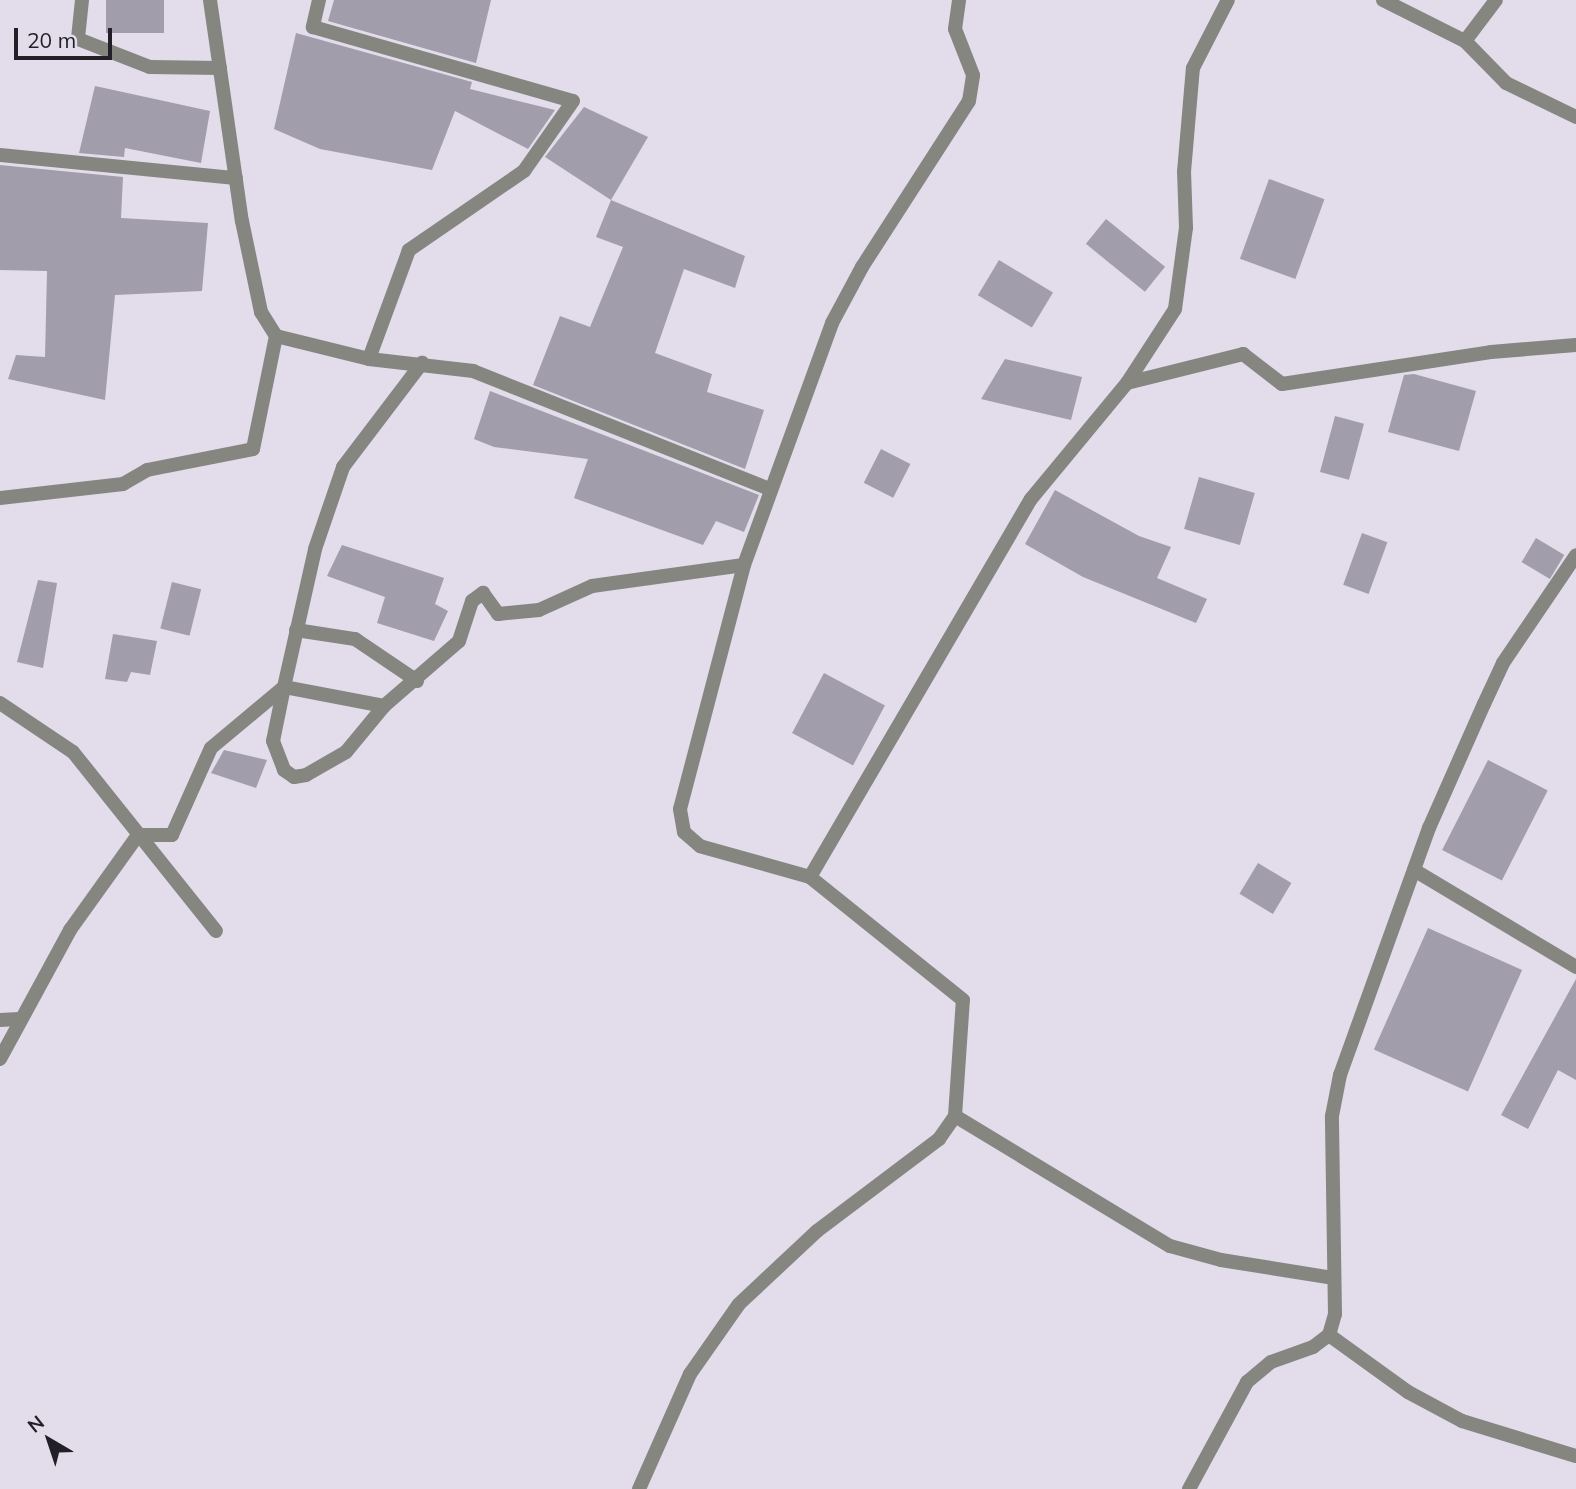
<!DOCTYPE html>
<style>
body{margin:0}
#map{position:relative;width:1576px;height:1489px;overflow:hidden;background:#e2dceb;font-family:Mulish,sans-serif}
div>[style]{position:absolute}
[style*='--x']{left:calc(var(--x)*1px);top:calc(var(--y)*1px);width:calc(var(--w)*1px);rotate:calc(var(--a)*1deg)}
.building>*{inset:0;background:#a29daa;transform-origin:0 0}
.minor>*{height:14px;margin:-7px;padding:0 7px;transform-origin:7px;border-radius:7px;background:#858680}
span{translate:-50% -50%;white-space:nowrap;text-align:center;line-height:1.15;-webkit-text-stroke:5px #e2dceb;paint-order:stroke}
.north{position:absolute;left:14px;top:1405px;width:70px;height:70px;-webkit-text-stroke:5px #e2dceb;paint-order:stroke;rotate:321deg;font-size:19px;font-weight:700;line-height:28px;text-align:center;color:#222026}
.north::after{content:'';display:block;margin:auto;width:24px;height:32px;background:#222026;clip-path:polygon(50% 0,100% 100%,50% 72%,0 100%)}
.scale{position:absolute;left:14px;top:28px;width:98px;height:32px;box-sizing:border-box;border:4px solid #222026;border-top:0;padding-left:9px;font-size:21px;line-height:24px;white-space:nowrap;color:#222026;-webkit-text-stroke:5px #e2dceb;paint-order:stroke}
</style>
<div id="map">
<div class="building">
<i style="left:106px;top:0;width:58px;height:33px"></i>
<i style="clip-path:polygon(334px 0,491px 0,476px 63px,328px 21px)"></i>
<i style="clip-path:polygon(296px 33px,472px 82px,470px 89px,555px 110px,528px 149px,455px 111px,432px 170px,320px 149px,274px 129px)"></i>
<i style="clip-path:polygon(95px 86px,210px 111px,201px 163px,125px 148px,124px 157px,79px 153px)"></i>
<i style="clip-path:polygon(584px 107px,648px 137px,611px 200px,545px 157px)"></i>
<i style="clip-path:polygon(0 165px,123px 177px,121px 218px,208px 223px,202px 291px,115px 295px,105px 400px,8px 379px,16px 355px,45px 357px,47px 271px,0 270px)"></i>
<i style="left:1269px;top:179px;width:59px;height:85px;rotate:20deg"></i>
<i style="clip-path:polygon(611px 200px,745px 256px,735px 288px,684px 269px,655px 353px,712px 374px,707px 392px,764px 410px,745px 469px,533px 385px,560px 316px,590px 327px,623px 247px,596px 237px)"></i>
<i style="left:1106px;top:219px;width:76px;height:32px;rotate:39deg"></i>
<i style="left:999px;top:260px;width:63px;height:41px;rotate:31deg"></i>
<i style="clip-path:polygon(1005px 359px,1082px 377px,1071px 420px,981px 399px)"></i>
<i style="clip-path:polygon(1414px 374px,1476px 391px,1459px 451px,1388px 432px,1404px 375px)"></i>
<i style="clip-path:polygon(490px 391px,759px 495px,744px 532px,716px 521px,703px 545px,574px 498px,588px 459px,494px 447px,474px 439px)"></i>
<i style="left:1335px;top:416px;width:30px;height:58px;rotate:15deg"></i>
<i style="left:881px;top:449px;width:33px;height:38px;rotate:27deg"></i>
<i style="left:1199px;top:477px;width:58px;height:54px;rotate:16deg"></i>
<i style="clip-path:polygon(1055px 490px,1139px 536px,1171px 547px,1157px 578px,1207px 599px,1196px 623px,1083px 577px,1025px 544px)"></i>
<i style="left:1362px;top:533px;width:27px;height:55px;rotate:20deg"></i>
<i style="left:1536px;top:538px;width:33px;height:28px;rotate:31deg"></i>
<i style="clip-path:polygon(342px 545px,444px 578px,435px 604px,448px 611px,434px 641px,377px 623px,385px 597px,327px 576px)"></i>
<i style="clip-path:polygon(38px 580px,57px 583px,43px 668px,17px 662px)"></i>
<i style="left:172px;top:582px;width:30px;height:48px;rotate:14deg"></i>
<i style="clip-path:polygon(113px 634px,157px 641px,150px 675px,131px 672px,127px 682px,105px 679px)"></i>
<i style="left:824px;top:673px;width:69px;height:68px;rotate:28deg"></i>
<i style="clip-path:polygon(224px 750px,267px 760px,256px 788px,211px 773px)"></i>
<i style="left:1488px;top:760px;width:67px;height:101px;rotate:27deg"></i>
<i style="left:1258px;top:863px;width:39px;height:36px;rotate:31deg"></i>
<i style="left:1428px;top:928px;width:103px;height:133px;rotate:24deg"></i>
<i style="clip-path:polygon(1576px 979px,1576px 1080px,1558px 1070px,1528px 1129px,1501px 1115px)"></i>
</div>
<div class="minor">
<i style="--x:82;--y:0;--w:39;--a:96"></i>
<i style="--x:78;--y:39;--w:77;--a:21.3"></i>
<i style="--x:150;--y:67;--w:70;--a:0.8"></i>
<i style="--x:210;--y:0;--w:223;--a:81.8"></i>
<i style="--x:242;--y:221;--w:93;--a:78.2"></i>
<i style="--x:261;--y:312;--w:28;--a:58"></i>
<i style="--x:276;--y:336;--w:96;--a:13.9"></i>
<i style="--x:369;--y:359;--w:105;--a:6.6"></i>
<i style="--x:473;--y:371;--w:319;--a:21.7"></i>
<i style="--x:319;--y:0;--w:28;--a:103"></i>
<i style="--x:313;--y:27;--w:270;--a:15.9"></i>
<i style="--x:573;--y:101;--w:85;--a:125"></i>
<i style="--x:524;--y:171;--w:140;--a:145.5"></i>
<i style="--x:409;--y:250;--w:116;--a:110.2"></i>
<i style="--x:1383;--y:0;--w:92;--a:26.6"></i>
<i style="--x:1465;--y:41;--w:59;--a:45.7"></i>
<i style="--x:1506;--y:83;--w:78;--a:25.9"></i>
<i style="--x:1465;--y:41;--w:51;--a:-52.9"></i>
<i style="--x:0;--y:155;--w:237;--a:5.6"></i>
<i style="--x:1127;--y:383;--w:120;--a:-14"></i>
<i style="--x:1243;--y:354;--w:49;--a:37.6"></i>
<i style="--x:1282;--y:384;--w:211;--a:-8.7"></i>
<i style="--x:1491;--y:352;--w:85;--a:-4.7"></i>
<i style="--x:0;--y:498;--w:124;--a:-6.5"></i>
<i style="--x:123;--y:484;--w:28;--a:-30"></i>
<i style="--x:147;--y:470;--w:108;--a:-11.2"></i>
<i style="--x:253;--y:449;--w:115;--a:-78.5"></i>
<i style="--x:296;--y:630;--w:60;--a:8.7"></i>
<i style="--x:355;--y:639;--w:75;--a:34.1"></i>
<i style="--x:0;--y:703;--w:88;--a:33.9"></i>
<i style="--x:73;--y:752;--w:229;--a:51.4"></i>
<i style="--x:384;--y:706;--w:102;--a:-169.2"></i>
<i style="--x:284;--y:687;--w:55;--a:101.5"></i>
<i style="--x:273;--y:741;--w:31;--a:69"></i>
<i style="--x:284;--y:770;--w:12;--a:35"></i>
<i style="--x:294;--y:777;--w:12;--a:-9"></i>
<i style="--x:306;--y:775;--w:46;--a:-29.9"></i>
<i style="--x:346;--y:752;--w:60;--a:-50.4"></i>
<i style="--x:384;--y:706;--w:99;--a:-40.9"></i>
<i style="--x:459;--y:641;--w:42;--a:-72"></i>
<i style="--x:472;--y:601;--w:14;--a:-36"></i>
<i style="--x:483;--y:593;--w:26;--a:54"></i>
<i style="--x:498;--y:614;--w:41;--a:-5.6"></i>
<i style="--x:539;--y:610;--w:58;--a:-24.4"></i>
<i style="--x:592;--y:586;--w:153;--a:-7.9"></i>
<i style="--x:1414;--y:870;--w:189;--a:30.9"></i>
<i style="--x:810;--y:877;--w:438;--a:-59.7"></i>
<i style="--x:1031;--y:499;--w:151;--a:-50.4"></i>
<i style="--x:1127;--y:383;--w:88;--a:-57"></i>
<i style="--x:1175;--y:309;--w:82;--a:-82.3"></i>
<i style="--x:1186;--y:228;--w:56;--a:-92"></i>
<i style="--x:1184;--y:172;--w:104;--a:-85.1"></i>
<i style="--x:1193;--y:68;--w:76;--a:-62.8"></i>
<i style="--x:0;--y:1020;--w:19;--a:-3"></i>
<i style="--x:0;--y:1059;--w:147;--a:-61.5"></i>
<i style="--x:70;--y:930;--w:117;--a:-54.4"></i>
<i style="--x:138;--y:835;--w:34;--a:0"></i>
<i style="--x:172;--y:835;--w:95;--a:-65.9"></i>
<i style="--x:211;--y:748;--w:95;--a:-39.9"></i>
<i style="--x:284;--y:687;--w:141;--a:-77.3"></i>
<i style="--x:315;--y:549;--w:87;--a:-71.1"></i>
<i style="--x:343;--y:467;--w:131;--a:-52.8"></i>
<i style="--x:955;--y:1116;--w:251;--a:31.2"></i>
<i style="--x:1170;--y:1246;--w:53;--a:15.4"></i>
<i style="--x:1221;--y:1260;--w:113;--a:9.1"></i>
<i style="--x:1329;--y:1335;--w:97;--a:35.8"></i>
<i style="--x:1408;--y:1392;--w:61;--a:28.2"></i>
<i style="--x:1462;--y:1421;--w:119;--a:17.1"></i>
<i style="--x:639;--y:1489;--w:126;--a:-66.1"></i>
<i style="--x:690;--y:1374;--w:85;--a:-55"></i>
<i style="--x:739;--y:1304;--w:107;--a:-43.1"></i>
<i style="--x:817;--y:1231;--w:153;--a:-37"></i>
<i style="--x:939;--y:1139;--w:28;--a:-55"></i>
<i style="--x:955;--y:1116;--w:116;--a:-86.1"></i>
<i style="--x:963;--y:1000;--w:196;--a:-141.2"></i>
<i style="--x:810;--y:877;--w:114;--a:-164.3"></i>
<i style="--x:700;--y:846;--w:21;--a:-139"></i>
<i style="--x:684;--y:832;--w:23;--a:-100"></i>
<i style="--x:680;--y:809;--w:252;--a:-75.3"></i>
<i style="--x:744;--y:565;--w:258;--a:-70"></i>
<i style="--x:832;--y:323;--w:64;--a:-61.8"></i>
<i style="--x:862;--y:267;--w:197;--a:-57.2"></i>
<i style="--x:969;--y:101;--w:26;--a:-81"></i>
<i style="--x:973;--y:75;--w:49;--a:-111.4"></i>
<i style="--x:955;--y:29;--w:29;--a:-82"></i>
<i style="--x:1189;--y:1489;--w:122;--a:-61.5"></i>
<i style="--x:1247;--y:1382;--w:31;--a:-40"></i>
<i style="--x:1271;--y:1362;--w:45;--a:-19.7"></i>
<i style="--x:1313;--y:1347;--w:20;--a:-37"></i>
<i style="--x:1329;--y:1335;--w:22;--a:-74"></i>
<i style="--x:1335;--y:1314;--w:198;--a:-90.9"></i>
<i style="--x:1332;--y:1116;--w:42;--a:-79"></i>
<i style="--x:1340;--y:1075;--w:263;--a:-70.2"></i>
<i style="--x:1429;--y:828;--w:136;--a:-66.1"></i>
<i style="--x:1484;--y:704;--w:45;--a:-65.1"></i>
<i style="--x:1503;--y:663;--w:130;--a:-55.9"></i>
</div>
<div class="north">N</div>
<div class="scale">20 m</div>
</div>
